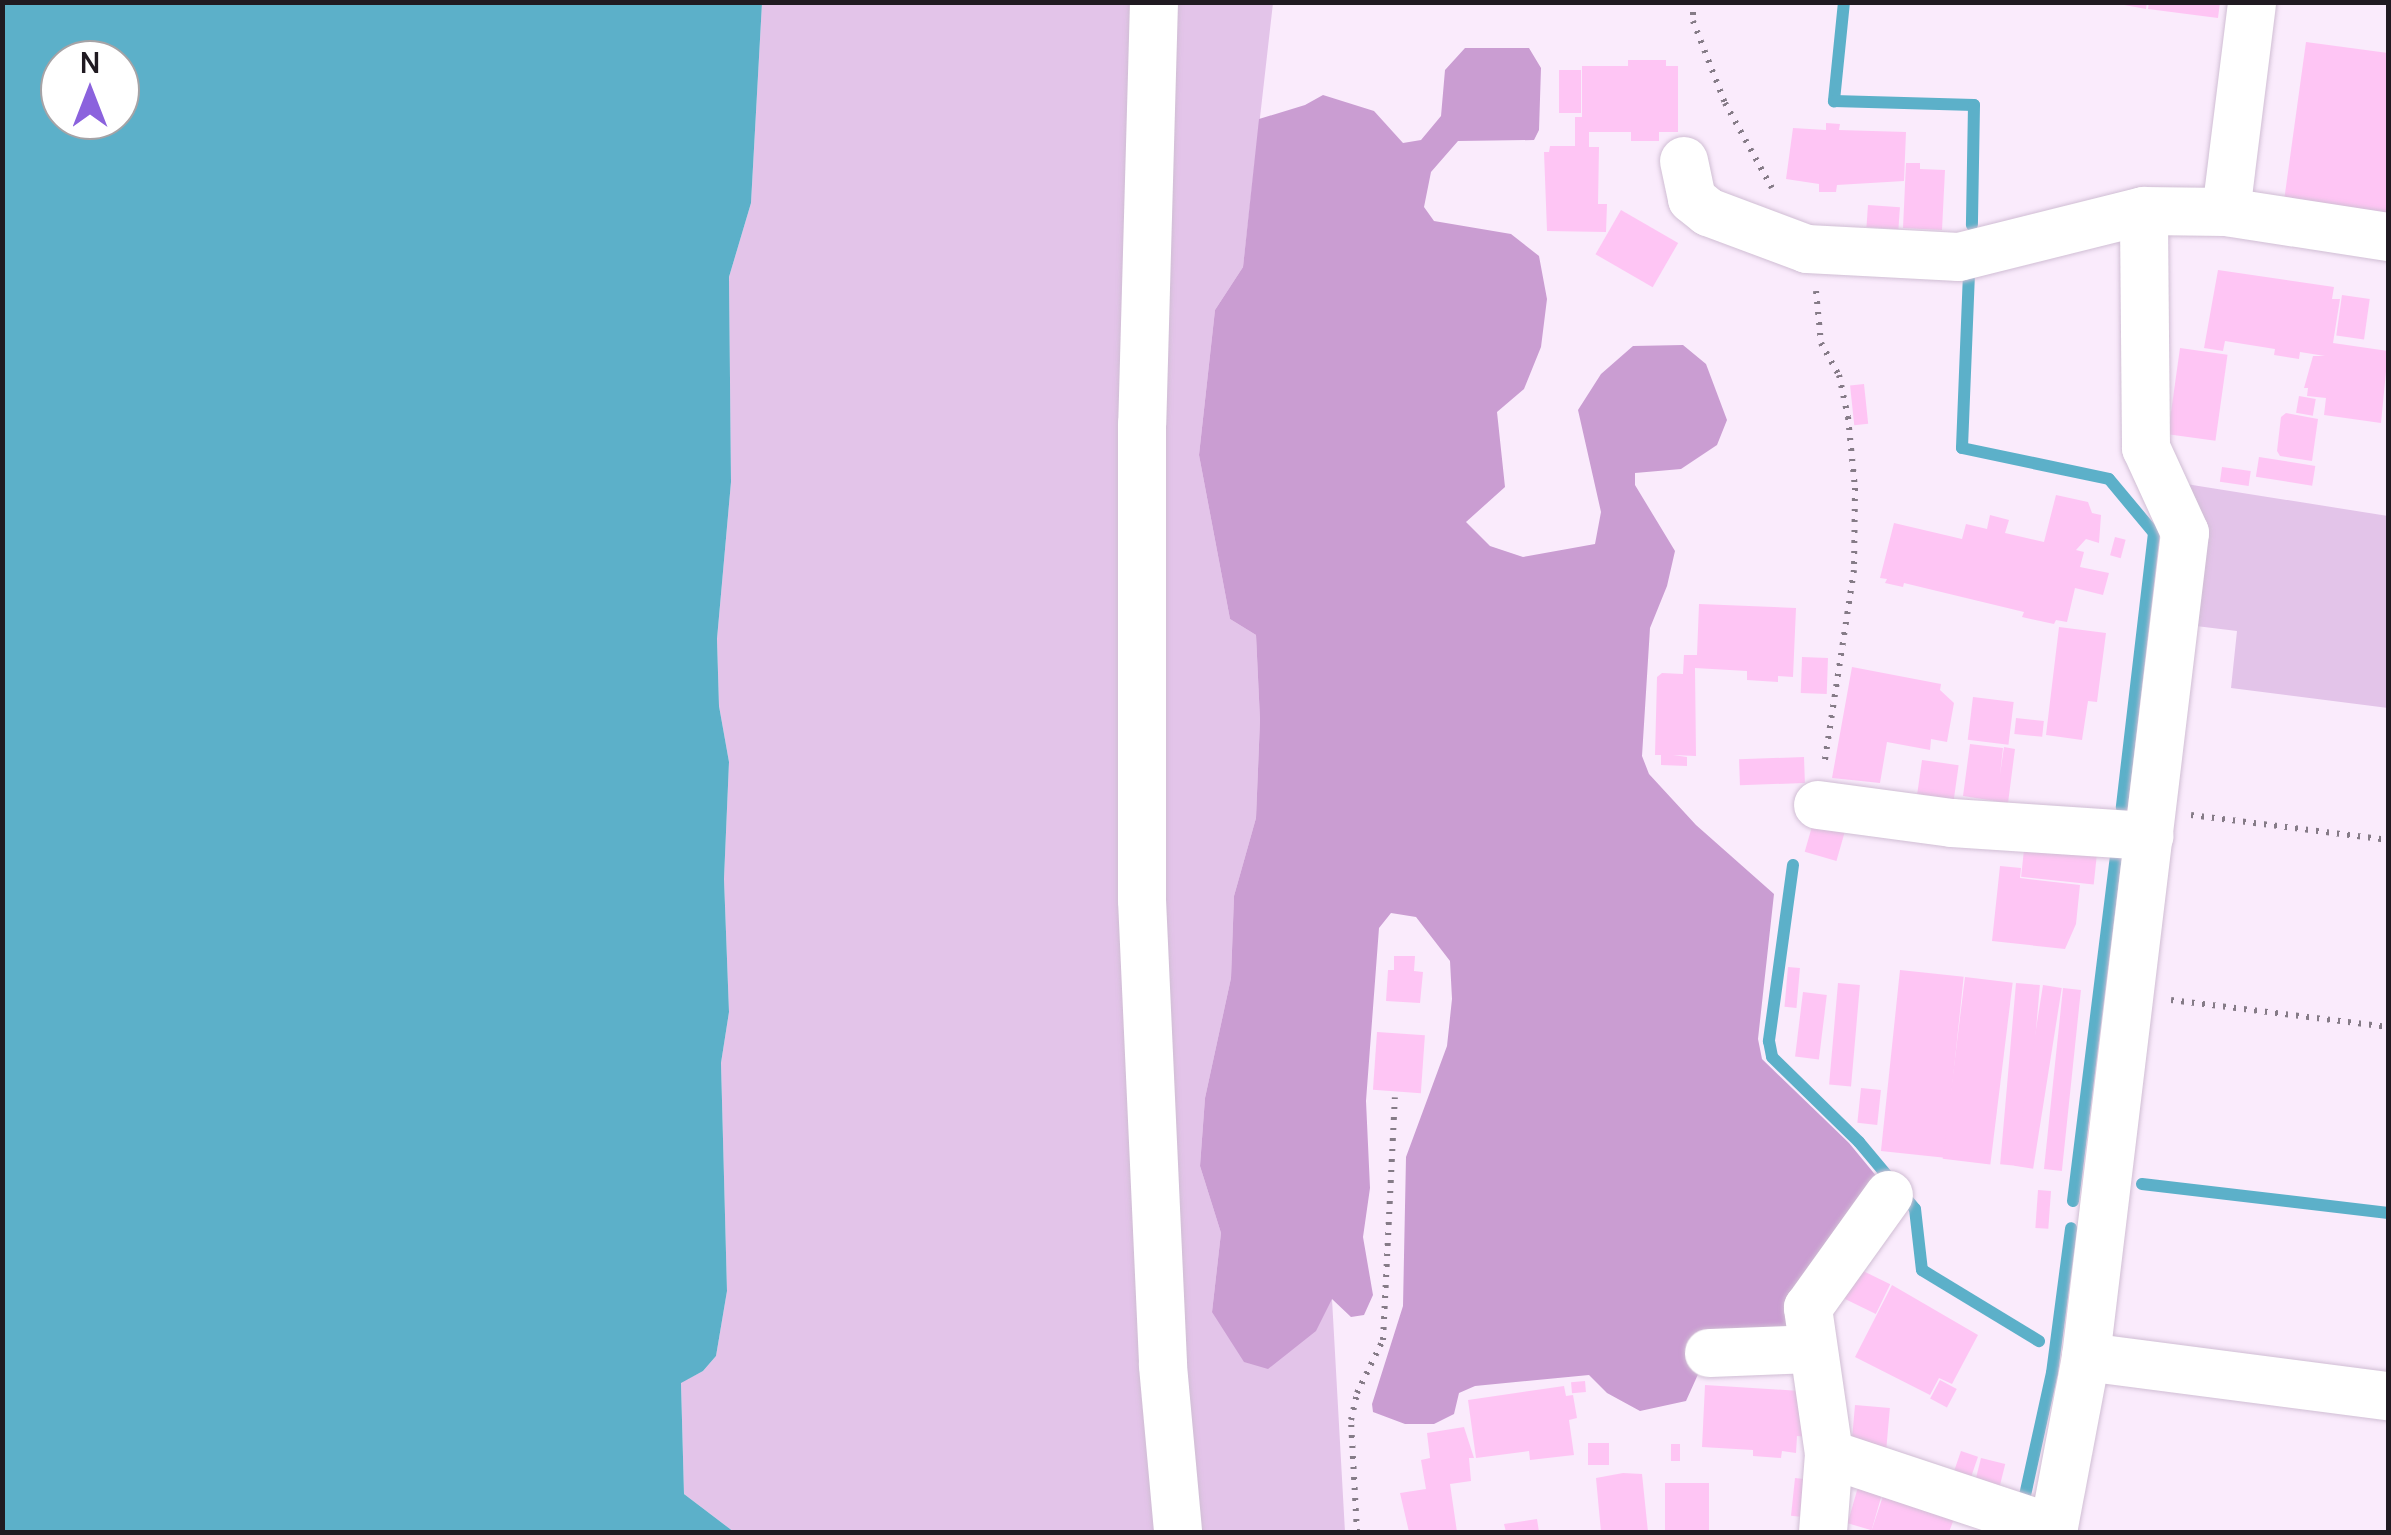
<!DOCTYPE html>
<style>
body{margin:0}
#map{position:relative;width:2391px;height:1535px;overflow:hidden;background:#faebfc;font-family:Manrope,sans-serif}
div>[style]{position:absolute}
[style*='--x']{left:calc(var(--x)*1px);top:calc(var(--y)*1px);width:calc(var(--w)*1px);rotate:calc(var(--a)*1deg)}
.green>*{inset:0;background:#e3c4e9}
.forest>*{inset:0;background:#ca9dd2}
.water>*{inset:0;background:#5cb0c9}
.stream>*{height:12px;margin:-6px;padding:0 6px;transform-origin:6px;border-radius:6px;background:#5cb0c9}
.building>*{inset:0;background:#fec5f4;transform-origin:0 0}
.path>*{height:6px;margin-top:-3px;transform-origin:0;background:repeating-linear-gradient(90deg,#857b87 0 2.5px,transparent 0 10.5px)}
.roads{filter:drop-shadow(0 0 2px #d0bed4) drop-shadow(0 0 2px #d0bed4)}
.minor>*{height:48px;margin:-24px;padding:0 24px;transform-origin:24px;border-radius:24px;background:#fff}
span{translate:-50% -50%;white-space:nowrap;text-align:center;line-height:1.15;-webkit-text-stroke:10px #fff;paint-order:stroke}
.frame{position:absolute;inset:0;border:5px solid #201a21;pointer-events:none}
.north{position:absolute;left:40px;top:40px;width:100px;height:100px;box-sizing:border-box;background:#fff;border:2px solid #a6a3a6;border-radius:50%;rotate:0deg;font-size:28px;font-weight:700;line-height:40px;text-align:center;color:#201a21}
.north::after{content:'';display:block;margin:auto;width:35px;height:45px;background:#8b62dd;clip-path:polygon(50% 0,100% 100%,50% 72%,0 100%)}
</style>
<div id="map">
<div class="green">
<i style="clip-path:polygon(762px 3px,1137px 3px,1160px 1532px,734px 1532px,684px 1494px,681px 1382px,703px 1371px,716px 1356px,727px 1291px,721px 1063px,729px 1012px,724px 879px,729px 762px,719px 706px,717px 639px,731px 482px,729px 277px,751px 203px)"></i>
<i style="clip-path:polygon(1173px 3px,1273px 3px,1243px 267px,1215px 310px,1199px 455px,1230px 619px,1256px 635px,1260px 720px,1256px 818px,1234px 896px,1231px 978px,1205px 1098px,1200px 1166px,1221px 1233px,1212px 1312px,1332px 1299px,1345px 1532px,1194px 1532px,1163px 1036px,1161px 740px,1167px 92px)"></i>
<i style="clip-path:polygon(2186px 484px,2388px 516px,2388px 708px,2231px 688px,2237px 631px,2196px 626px)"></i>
</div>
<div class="forest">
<i style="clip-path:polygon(1465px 48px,1529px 48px,1541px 68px,1539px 130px,1534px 140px,1458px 141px,1431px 172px,1424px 207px,1434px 221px,1511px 234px,1539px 256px,1547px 299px,1541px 347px,1524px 389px,1497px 412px,1505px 487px,1466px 522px,1490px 546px,1523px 557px,1595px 544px,1601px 512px,1578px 410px,1601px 374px,1633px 346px,1683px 345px,1706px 364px,1727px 420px,1717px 445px,1681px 469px,1635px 473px,1635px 485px,1675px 551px,1667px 586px,1650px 628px,1642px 756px,1649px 774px,1696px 825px,1774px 894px,1758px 1039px,1762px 1059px,1849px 1143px,1887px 1189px,1806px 1344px,1704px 1361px,1686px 1401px,1640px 1411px,1607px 1393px,1589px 1375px,1475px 1386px,1459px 1393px,1454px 1414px,1434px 1424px,1405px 1424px,1373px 1412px,1372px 1404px,1403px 1306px,1406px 1157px,1447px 1046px,1452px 999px,1450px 961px,1416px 917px,1391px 913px,1379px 928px,1366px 1101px,1370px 1188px,1363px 1237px,1373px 1295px,1364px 1315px,1351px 1317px,1332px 1299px,1316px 1331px,1268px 1369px,1244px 1362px,1212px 1312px,1221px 1233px,1200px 1166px,1205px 1098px,1231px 978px,1234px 896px,1256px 818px,1260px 720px,1256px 635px,1230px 619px,1199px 455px,1215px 310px,1243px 267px,1259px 119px,1305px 105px,1323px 95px,1374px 111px,1403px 143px,1421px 140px,1441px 116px,1445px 70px)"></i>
</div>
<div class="water">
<i style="clip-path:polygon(evenodd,3px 2px,762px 3px,751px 203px,729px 277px,731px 482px,717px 639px,719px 706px,729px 762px,724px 879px,729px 1012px,721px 1063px,727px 1291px,716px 1356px,703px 1371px,681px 1383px,684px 1494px,734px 1532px,3px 1532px,3px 2px,60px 60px,120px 60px,120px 120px,60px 120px,60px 60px)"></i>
</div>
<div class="stream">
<i style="--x:1844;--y:2;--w:100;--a:95.8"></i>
<i style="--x:1834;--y:101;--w:140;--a:1.6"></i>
<i style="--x:1974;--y:105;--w:120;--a:91"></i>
<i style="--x:1969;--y:273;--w:175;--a:92.3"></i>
<i style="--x:1962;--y:448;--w:150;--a:11.9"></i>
<i style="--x:2109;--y:479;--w:70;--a:50.2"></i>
<i style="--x:2154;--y:533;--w:276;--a:96.7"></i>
<i style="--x:1793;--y:865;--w:178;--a:97.8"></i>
<i style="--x:1769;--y:1041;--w:16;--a:79"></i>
<i style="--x:1772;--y:1057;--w:122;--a:44.3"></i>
<i style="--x:1859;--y:1142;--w:87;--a:50.1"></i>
<i style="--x:1915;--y:1209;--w:61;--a:83.5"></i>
<i style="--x:1922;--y:1270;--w:137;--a:31.3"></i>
<i style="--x:2142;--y:1184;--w:248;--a:6.7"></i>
<i style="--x:2073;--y:1201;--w:356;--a:-82.9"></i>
<i style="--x:2024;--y:1500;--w:130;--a:-77.6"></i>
<i style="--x:2052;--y:1373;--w:146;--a:-82.5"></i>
</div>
<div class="building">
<i style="clip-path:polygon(2108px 2px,2147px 2px,2146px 9px)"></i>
<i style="clip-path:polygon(2149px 2px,2220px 2px,2218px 18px,2148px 9px)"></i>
<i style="clip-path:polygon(2306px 42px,2388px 53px,2388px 216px,2284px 201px)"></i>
<i style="clip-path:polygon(1628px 60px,1666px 60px,1666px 66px,1678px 66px,1678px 132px,1659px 132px,1659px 141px,1631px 141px,1631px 132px,1589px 132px,1589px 147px,1599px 147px,1598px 204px,1607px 204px,1606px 232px,1547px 231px,1544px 152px,1549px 152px,1550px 146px,1575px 146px,1575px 117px,1582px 117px,1582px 66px,1628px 66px)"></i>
<i style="left:1559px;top:70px;width:22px;height:43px"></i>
<i style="clip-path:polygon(1826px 123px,1840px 124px,1839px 130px,1906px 132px,1904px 181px,1837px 185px,1836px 192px,1819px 192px,1819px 184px,1786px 179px,1793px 128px,1826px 130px)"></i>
<i style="clip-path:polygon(1906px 163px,1920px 163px,1920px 169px,1945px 170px,1942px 230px,1903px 228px)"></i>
<i style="left:1868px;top:205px;width:32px;height:22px;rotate:4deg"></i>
<i style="left:1621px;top:210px;width:66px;height:51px;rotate:30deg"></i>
<i style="clip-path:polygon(2218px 270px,2334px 287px,2332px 299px,2340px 299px,2333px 343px,2388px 351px,2381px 423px,2324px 415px,2326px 398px,2307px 396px,2308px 388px,2304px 388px,2313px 356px,2325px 356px,2300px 352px,2299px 359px,2274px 355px,2275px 349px,2225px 341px,2223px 351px,2204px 348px)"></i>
<i style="left:2342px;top:295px;width:28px;height:41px;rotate:8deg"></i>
<i style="left:2180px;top:348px;width:48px;height:87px;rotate:8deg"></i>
<i style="left:1864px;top:384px;width:40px;height:14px;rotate:84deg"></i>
<i style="left:2299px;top:396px;width:17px;height:17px;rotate:10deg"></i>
<i style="clip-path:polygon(2286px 413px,2318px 419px,2312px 461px,2280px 456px,2277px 451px,2281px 417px)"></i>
<i style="left:2259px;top:457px;width:57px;height:20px;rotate:9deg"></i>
<i style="left:2222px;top:467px;width:29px;height:15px;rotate:8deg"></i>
<i style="clip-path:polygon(2056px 495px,2088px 502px,2092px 513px,2101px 515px,2099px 543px,2086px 539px,2076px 550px,2084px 552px,2080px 567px,2109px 573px,2103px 595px,2075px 588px,2067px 622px,2056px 620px,2054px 624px,2022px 617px,2024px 612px,1904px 583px,1903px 587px,1885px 583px,1887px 579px,1880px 578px,1894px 523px,1962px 539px,1966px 524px,1987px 529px,1990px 515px,2009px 520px,2005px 533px,2044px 542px)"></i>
<i style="left:2115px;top:537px;width:11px;height:19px;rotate:15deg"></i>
<i style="clip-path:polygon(1699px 604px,1796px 608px,1793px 677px,1778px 676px,1778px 682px,1747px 680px,1747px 671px,1695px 668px,1696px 756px,1673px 755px,1687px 757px,1687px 766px,1661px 765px,1661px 755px,1655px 755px,1657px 677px,1662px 673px,1683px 674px,1684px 655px,1697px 655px)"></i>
<i style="clip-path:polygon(2059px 627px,2106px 633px,2097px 702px,2088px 701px,2082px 740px,2046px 735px)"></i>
<i style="left:1802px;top:657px;width:26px;height:36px;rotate:2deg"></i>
<i style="clip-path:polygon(1852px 667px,1941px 684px,1940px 690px,1954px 703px,1947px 742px,1931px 739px,1930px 750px,1887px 742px,1880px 783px,1832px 778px)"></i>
<i style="left:1973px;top:697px;width:41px;height:43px;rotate:7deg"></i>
<i style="left:2016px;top:718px;width:28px;height:16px;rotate:6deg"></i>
<i style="clip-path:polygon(1970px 744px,2003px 748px,2000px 775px,2004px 747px,2015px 749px,2008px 803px,1963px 796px)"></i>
<i style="left:1804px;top:757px;width:26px;height:65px;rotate:88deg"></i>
<i style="left:1922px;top:760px;width:37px;height:38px;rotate:8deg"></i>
<i style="left:1813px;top:823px;width:33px;height:30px;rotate:16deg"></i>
<i style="left:2025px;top:840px;width:73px;height:37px;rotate:6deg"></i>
<i style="clip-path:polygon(2000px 866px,2021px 868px,2020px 878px,2080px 885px,2076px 924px,2065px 949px,1992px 941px)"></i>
<i style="clip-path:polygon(1394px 956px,1415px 956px,1414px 971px,1423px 972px,1420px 1003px,1386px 1001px,1388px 970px,1394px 970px)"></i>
<i style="left:1788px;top:967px;width:12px;height:40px;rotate:5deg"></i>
<i style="left:1900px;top:970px;width:64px;height:182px;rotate:6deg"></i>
<i style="left:1965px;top:977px;width:48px;height:183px;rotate:7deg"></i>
<i style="left:1838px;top:983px;width:22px;height:102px;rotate:5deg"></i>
<i style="left:2016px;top:983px;width:24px;height:182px;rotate:5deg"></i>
<i style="left:2043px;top:985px;width:19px;height:183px;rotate:9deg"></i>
<i style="left:2063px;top:988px;width:18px;height:182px;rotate:6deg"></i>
<i style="left:1803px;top:992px;width:24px;height:65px;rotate:7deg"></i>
<i style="left:1377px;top:1032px;width:48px;height:58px;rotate:4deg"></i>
<i style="left:1861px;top:1088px;width:20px;height:35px;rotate:6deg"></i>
<i style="left:2038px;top:1190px;width:13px;height:38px;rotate:4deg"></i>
<i style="left:1857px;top:1268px;width:37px;height:33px;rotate:26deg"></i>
<i style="clip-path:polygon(1892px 1285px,1978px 1335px,1952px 1384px,1939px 1378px,1930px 1395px,1855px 1357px)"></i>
<i style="left:1940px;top:1380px;width:19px;height:21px;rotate:28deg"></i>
<i style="left:1585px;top:1381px;width:11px;height:14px;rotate:85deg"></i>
<i style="clip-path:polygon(1705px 1385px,1800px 1391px,1810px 1437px,1797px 1436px,1796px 1453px,1782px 1451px,1781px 1458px,1753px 1456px,1753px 1450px,1702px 1447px)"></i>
<i style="clip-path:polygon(1564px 1386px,1566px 1396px,1573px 1395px,1577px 1418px,1569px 1420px,1574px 1455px,1530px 1460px,1529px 1451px,1476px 1458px,1468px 1400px)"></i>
<i style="left:1855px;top:1405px;width:35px;height:42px;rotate:5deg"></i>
<i style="clip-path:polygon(1464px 1427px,1474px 1458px,1469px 1458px,1471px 1481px,1450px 1484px,1457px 1532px,1409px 1532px,1400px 1493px,1426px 1489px,1421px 1460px,1430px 1458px,1427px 1433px)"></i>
<i style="left:1588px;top:1443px;width:21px;height:22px"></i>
<i style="left:1671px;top:1444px;width:9px;height:17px"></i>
<i style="left:1961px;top:1451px;width:18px;height:28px;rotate:19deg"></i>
<i style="left:1981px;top:1458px;width:25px;height:26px;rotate:14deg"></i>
<i style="clip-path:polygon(1623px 1473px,1642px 1474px,1648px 1532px,1601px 1532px,1596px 1478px)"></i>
<i style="left:1795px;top:1478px;width:18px;height:38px;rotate:6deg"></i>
<i style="left:1860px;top:1480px;width:25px;height:45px;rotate:16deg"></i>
<i style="left:1665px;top:1483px;width:44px;height:49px"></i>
<i style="clip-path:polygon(1883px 1496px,1954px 1519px,1949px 1532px,1871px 1532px)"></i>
<i style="clip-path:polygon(1537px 1519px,1539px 1532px,1506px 1532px,1504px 1524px)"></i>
</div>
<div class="path">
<i style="--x:1693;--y:2;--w:19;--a:90"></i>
<i style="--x:1693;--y:21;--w:88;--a:68.7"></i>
<i style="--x:1725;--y:103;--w:97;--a:61.1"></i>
<i style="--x:1816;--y:291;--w:52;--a:84.5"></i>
<i style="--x:1821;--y:343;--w:37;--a:61"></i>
<i style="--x:1839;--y:375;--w:43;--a:77.9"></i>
<i style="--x:1848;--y:417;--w:71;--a:84.4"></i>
<i style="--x:1855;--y:488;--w:82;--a:90.7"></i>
<i style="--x:1854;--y:570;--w:197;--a:98.7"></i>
<i style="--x:2191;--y:815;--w:199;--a:7.2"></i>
<i style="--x:2171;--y:1000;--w:219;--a:7.1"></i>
<i style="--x:1357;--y:1532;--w:112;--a:-93.1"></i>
<i style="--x:1351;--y:1420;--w:28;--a:-77"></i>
<i style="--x:1357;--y:1393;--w:59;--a:-63.9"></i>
<i style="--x:1383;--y:1340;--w:243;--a:-87.2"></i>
</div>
<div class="roads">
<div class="minor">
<i style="--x:1154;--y:2;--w:422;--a:91.6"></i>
<i style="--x:1142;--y:424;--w:476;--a:90"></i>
<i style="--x:1142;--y:900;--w:466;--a:87.4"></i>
<i style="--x:1163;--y:1366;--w:167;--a:84.8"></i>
<i style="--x:1684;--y:161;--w:39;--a:78"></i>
<i style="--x:1692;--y:199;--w:21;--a:39"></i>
<i style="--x:1708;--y:212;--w:106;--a:20.5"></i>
<i style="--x:1807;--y:249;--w:152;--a:3"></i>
<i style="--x:1959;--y:257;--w:191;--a:-14"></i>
<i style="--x:2144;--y:211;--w:82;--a:0.7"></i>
<i style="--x:2226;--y:212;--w:164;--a:8.8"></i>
<i style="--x:2226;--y:212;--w:212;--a:-82.9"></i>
<i style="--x:1818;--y:805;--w:135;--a:7.7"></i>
<i style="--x:1952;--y:823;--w:198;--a:3.8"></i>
<i style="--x:1709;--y:1353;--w:103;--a:-2.2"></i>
<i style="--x:2086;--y:1357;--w:305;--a:7.4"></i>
<i style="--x:1829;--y:1454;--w:237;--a:18.4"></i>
<i style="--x:1823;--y:1532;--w:78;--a:-85.6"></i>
<i style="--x:1829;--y:1454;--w:148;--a:-98.2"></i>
<i style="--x:1808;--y:1308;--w:139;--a:-54.4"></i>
<i style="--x:2053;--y:1532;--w:178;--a:-79.3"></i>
<i style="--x:2086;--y:1357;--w:830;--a:-83.15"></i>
<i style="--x:2185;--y:533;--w:94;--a:-114.6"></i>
<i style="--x:2146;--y:448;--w:237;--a:-90.5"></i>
</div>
</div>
<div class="frame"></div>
<div class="north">N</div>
</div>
